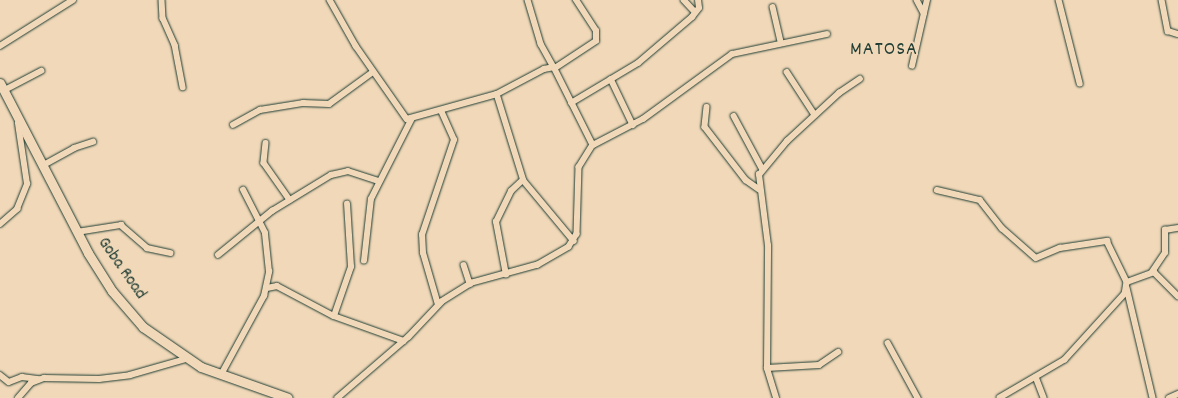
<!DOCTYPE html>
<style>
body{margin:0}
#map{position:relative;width:1178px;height:398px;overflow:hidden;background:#f0d8b8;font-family:Dekko,sans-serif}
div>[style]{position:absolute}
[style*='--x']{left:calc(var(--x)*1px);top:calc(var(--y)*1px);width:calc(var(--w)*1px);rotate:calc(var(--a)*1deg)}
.roads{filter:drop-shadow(0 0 1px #1f3d34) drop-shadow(0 0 1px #1f3d34)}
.minor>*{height:5.5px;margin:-2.75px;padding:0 2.75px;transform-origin:2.75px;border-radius:2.75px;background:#f0d8b8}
.secondary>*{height:9px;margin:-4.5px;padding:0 4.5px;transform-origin:4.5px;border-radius:4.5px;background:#f0d8b8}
span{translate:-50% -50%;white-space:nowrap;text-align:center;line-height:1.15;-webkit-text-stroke:4px #f0d8b8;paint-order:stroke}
.street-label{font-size:18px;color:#1f3d34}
.quarter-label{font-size:20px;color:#1f3d34;letter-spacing:1px}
</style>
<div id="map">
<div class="roads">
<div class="minor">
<i style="--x:162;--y:0;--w:18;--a:87"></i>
<i style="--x:163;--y:18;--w:30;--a:66"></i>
<i style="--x:175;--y:45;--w:43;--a:79.2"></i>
<i style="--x:330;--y:0;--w:53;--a:60.5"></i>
<i style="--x:356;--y:46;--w:89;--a:55.1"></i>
<i style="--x:407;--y:119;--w:93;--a:-15.5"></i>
<i style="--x:497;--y:94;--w:53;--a:-28"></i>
<i style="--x:544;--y:69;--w:10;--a:-11"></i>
<i style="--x:554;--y:67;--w:87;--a:63.4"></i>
<i style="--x:593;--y:145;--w:26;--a:122"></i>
<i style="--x:579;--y:167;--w:67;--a:91.7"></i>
<i style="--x:577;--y:234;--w:15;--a:122"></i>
<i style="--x:569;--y:247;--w:36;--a:150"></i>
<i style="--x:538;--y:265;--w:68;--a:164.7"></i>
<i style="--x:472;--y:283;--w:36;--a:148"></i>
<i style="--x:442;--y:302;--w:48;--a:133.3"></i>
<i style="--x:409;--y:337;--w:94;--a:139.3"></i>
<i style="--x:528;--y:0;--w:46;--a:73.5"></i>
<i style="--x:541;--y:44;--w:26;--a:61"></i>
<i style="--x:684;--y:0;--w:16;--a:47"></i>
<i style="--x:917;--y:0;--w:15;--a:62"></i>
<i style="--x:1059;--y:0;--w:86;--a:75.8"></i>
<i style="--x:1162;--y:0;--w:32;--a:79"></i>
<i style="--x:1168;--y:31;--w:10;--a:17"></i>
<i style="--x:773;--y:7;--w:37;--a:77"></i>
<i style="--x:0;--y:46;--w:86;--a:-32.2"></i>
<i style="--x:912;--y:66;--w:68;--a:-77.2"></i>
<i style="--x:555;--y:68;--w:49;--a:-33.4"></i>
<i style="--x:596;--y:41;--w:10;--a:-90"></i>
<i style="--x:596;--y:31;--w:37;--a:-123"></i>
<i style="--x:787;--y:72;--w:51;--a:56.9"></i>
<i style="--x:611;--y:79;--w:51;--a:64.4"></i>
<i style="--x:5;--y:90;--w:41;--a:-27.8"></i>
<i style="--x:497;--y:94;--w:91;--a:72.8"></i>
<i style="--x:524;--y:181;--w:78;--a:50.2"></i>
<i style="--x:571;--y:103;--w:78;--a:-30.8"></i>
<i style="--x:638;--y:63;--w:71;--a:-40.4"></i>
<i style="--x:692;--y:17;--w:11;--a:-52"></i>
<i style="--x:699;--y:8;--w:8;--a:-97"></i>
<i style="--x:707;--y:107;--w:20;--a:96"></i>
<i style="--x:705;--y:127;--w:67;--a:52.3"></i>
<i style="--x:746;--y:180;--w:16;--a:35"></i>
<i style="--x:734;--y:116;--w:59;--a:61.7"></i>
<i style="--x:233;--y:125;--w:31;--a:-29"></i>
<i style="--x:260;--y:110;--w:44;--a:-9.2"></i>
<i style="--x:303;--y:103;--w:26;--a:2"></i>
<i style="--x:329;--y:104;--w:54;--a:-36"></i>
<i style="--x:266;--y:143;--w:20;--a:96"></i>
<i style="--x:264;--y:163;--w:45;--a:54.9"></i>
<i style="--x:593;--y:145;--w:56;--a:-27.5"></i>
<i style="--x:643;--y:119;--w:110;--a:-36.1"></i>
<i style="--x:732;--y:54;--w:97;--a:-11.9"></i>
<i style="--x:42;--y:166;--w:37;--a:-29"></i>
<i style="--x:74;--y:148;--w:20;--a:-18"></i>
<i style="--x:937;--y:190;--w:44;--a:13.1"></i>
<i style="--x:980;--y:200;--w:36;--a:52"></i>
<i style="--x:1002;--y:228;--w:45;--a:41.4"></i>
<i style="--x:1036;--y:258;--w:26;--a:-23"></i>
<i style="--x:1060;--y:248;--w:48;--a:-8.5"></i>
<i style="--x:1107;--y:241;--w:46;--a:64"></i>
<i style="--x:1127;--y:282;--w:12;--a:99"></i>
<i style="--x:1125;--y:294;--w:89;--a:132.3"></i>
<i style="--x:1065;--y:360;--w:75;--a:149.7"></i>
<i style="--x:0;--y:224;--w:23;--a:-41"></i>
<i style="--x:17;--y:209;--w:27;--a:-68"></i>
<i style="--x:27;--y:184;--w:61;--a:-98.5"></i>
<i style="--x:77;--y:232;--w:45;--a:-9"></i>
<i style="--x:121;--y:225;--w:35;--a:41"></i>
<i style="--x:147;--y:248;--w:24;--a:12"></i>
<i style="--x:218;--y:255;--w:70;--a:-39.2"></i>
<i style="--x:272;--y:211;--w:69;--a:-31.4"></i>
<i style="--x:331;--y:175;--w:17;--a:-13"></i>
<i style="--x:348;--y:171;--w:33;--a:18"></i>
<i style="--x:364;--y:261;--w:62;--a:-83.6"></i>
<i style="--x:371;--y:199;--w:89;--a:-63.1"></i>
<i style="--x:464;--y:265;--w:20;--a:72"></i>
<i style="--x:1152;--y:272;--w:23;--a:-56"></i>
<i style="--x:1165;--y:253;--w:23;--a:-90"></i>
<i style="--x:1165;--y:230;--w:13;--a:-9"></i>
<i style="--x:506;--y:275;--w:54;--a:-100.7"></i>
<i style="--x:496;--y:222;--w:34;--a:-64"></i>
<i style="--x:511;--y:191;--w:16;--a:-43"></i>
<i style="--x:1127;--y:282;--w:29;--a:-20"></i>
<i style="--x:1154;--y:272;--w:34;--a:45"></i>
<i style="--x:267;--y:288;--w:10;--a:-11"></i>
<i style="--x:277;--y:286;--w:64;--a:27.8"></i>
<i style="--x:334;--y:316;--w:74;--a:19.7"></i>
<i style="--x:1127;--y:288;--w:113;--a:76.7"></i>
<i style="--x:438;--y:305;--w:54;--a:-106.1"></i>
<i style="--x:423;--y:253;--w:18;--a:-93"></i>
<i style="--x:422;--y:235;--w:100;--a:-71.4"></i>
<i style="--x:454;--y:140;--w:32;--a:-114"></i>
<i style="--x:334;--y:316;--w:52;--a:-70.9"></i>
<i style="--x:351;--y:267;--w:63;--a:-93.6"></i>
<i style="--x:888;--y:343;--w:63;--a:61.4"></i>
<i style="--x:767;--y:368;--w:52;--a:-3.3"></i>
<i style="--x:819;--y:365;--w:23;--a:-34"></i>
<i style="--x:222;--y:373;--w:88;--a:-61.4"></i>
<i style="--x:264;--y:296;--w:25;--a:-78"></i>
<i style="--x:269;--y:272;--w:39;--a:-96"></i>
<i style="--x:265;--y:233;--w:48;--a:-117.1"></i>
<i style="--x:0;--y:375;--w:11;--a:38"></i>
<i style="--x:9;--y:382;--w:14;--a:-21"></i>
<i style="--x:22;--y:377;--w:17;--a:7"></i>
<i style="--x:1036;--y:377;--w:22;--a:69"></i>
<i style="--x:18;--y:398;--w:20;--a:-49"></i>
<i style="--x:31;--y:383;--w:14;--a:-21"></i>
<i style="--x:44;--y:378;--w:55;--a:1"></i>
<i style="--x:99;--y:379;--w:31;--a:-7"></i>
<i style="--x:130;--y:375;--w:58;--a:-15.9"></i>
<i style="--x:776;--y:398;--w:31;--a:-107"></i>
<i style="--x:767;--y:368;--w:122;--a:-89.5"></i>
<i style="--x:768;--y:246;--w:72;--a:-97.2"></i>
<i style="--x:759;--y:175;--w:44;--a:-50.5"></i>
<i style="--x:787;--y:141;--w:71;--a:-42.7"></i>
<i style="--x:839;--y:93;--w:25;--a:-34"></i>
<i style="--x:1169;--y:398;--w:10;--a:-24"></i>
</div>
<div class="secondary">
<i style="--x:0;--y:83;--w:191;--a:62.6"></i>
<i style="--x:88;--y:253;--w:45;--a:57.7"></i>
<i style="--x:112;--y:291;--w:48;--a:49.3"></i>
<i style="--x:143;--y:327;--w:70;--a:34.6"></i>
<i style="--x:201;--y:367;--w:92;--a:19.6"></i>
</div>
</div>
<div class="street-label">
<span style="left:121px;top:269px;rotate:55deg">Goba Road</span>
</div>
<div class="quarter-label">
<span style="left:884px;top:50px">MATOSA</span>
</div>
</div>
